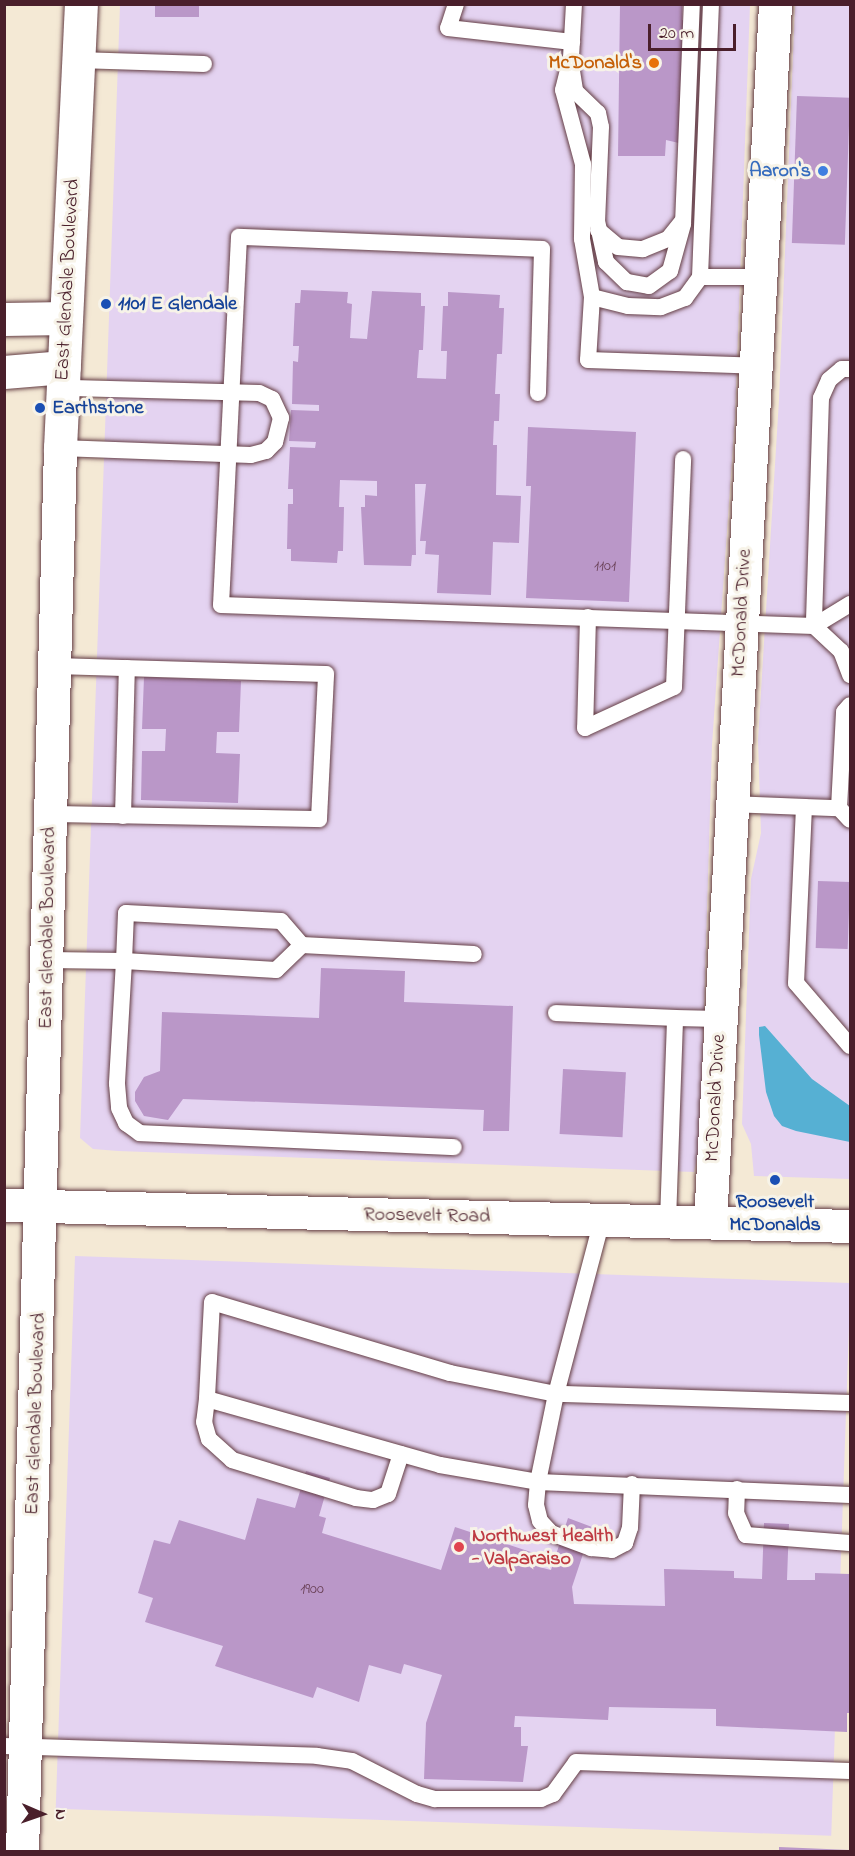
<!DOCTYPE html>
<style>
body{margin:0}
#map{position:relative;width:855px;height:1856px;overflow:hidden;background:#f4e9d5;font-family:"Indie Flower",sans-serif}
div>[style]{position:absolute}
[style*='--x']{left:calc(var(--x)*1px);top:calc(var(--y)*1px);width:calc(var(--w)*1px);rotate:calc(var(--a)*1deg)}
.built>*{inset:0;background:#e4d3f1;transform-origin:0 0}
.water>*{inset:0;background:#56b0d3}
.building>*{inset:0;background:#ba97c8;transform-origin:0 0}
.roads{filter:drop-shadow(0 0 2px #643d44) drop-shadow(0 0 2px #643d44)}
.service>*{height:16px;margin:-8px;padding:0 8px;transform-origin:8px;border-radius:8px;background:#fff}
.minor>*{height:33px;margin:-16.5px;padding:0 16.5px;transform-origin:16.5px;border-radius:16.5px;background:#fff}
.tertiary>*{height:33px;margin:-16.5px;padding:0 16.5px;transform-origin:16.5px;border-radius:16.5px;background:#fff}
.dots>*{width:16px;height:16px;translate:-50% -50%;box-sizing:border-box;border:3px solid #f7f3e8;border-radius:50%}
span{translate:-50% -50%;white-space:nowrap;text-align:center;line-height:1.15;-webkit-text-stroke:6px #f7f3e8;paint-order:stroke}
.number-label{font-size:16px;color:#663d52}
.number-label span{-webkit-text-stroke-width:0}
.food-label{font-size:20px;color:#c56008;font-weight:700}
.right{translate:-100% -50%;text-align:right}
.shop-label{font-size:20px;color:#366cbe;font-weight:700}
.street-label{font-size:20px;color:#4a1f2b}
.transit-label{font-size:20px;color:#164399;font-weight:700}
.left{translate:0 -50%;text-align:left}
.health-label{font-size:20px;color:#be3a42;font-weight:700}
.frame{position:absolute;inset:0;border:6px solid #4a1f2b;pointer-events:none}
.north{position:absolute;left:12px;top:1784px;width:60px;height:60px;-webkit-text-stroke:4px #f7f3e8;paint-order:stroke;rotate:92deg;font-size:16px;font-weight:700;line-height:24px;text-align:center;color:#4a1f2b}
.north::after{content:'';display:block;margin:auto;width:21px;height:27px;background:#4a1f2b;clip-path:polygon(50% 0,100% 100%,50% 72%,0 100%)}
.scale{position:absolute;left:648px;top:24px;width:88px;height:27px;box-sizing:border-box;border:3px solid #4a1f2b;border-top:0;padding-left:8px;font-size:18px;line-height:21px;white-space:nowrap;color:#4a1f2b;-webkit-text-stroke:4px #f7f3e8;paint-order:stroke}
</style>
<div id="map">
<div class="built">
<i style="clip-path:polygon(120px 5px,750px 5px,735px 417px,712px 745px,700px 1143px,694px 1172px,118px 1151px,93px 1149px,80px 1138px)"></i>
<i style="clip-path:polygon(795px 5px,850px 5px,850px 1179px,754px 1176px,751px 1144px,742px 1124px,751px 879px,761px 833px,758px 740px,779px 400px)"></i>
<i style="left:75px;top:1256px;width:776px;height:553px;rotate:2deg"></i>
</div>
<div class="water">
<i style="clip-path:polygon(765px 1026px,812px 1079px,850px 1106px,850px 1142px,796px 1131px,782px 1126px,774px 1116px,766px 1092px,759px 1035px,759px 1027px)"></i>
</div>
<div class="building">
<i style="left:155px;top:4px;width:44px;height:13px"></i>
<i style="clip-path:polygon(620px 4px,682px 4px,682px 20px,691px 21px,683px 144px,666px 140px,665px 156px,618px 156px)"></i>
<i style="left:797px;top:96px;width:53px;height:147px;rotate:2deg"></i>
<i style="clip-path:polygon(301px 290px,348px 292px,347px 303px,352px 304px,350px 338px,367px 339px,372px 291px,421px 293px,421px 306px,425px 306px,423px 350px,419px 350px,417px 378px,446px 379px,447px 351px,441px 351px,443px 306px,448px 306px,448px 292px,500px 295px,499px 308px,504px 308px,502px 354px,497px 354px,495px 394px,500px 394px,499px 421px,494px 421px,493px 445px,497px 445px,496px 495px,521px 496px,519px 543px,493px 542px,491px 595px,437px 593px,439px 555px,425px 554px,426px 541px,420px 541px,426px 484px,415px 484px,416px 555px,412px 555px,411px 566px,364px 565px,361px 507px,365px 507px,365px 495px,377px 496px,377px 481px,340px 480px,339px 507px,344px 507px,343px 551px,338px 551px,337px 563px,291px 561px,291px 549px,287px 549px,288px 504px,293px 504px,293px 489px,288px 489px,290px 447px,315px 448px,316px 442px,289px 441px,291px 410px,319px 411px,319px 405px,292px 404px,293px 361px,298px 362px,299px 346px,293px 346px,295px 303px,300px 303px)"></i>
<i style="clip-path:polygon(528px 427px,636px 432px,629px 602px,526px 598px,531px 486px,526px 486px)"></i>
<i style="clip-path:polygon(144px 677px,241px 681px,239px 732px,217px 732px,216px 753px,240px 754px,238px 803px,141px 800px,142px 751px,165px 751px,166px 729px,142px 729px)"></i>
<i style="left:818px;top:881px;width:32px;height:67px;rotate:2deg"></i>
<i style="clip-path:polygon(321px 968px,405px 971px,404px 1002px,513px 1006px,509px 1131px,483px 1131px,484px 1110px,183px 1099px,168px 1120px,144px 1116px,135px 1101px,135px 1092px,144px 1077px,160px 1071px,162px 1012px,319px 1018px)"></i>
<i style="left:563px;top:1069px;width:63px;height:65px;rotate:3deg"></i>
<i style="clip-path:polygon(306px 1471px,330px 1478px,319px 1516px,326px 1518px,322px 1533px,441px 1570px,455px 1527px,543px 1556px,539px 1567px,551px 1570px,568px 1518px,592px 1527px,572px 1587px,574px 1604px,665px 1606px,664px 1569px,734px 1571px,734px 1578px,762px 1579px,764px 1523px,789px 1524px,787px 1580px,815px 1580px,815px 1573px,850px 1574px,850px 1713px,847px 1713px,847px 1732px,716px 1726px,716px 1709px,609px 1707px,608px 1720px,515px 1716px,514px 1727px,521px 1727px,521px 1746px,528px 1746px,523px 1782px,424px 1779px,426px 1723px,442px 1675px,404px 1664px,401px 1674px,369px 1665px,359px 1702px,317px 1687px,313px 1698px,215px 1666px,223px 1646px,145px 1622px,153px 1598px,138px 1593px,154px 1540px,170px 1544px,179px 1520px,245px 1540px,257px 1498px,295px 1508px)"></i>
<i style="clip-path:polygon(779px 1847px,850px 1850px,850px 1851px,779px 1851px)"></i>
</div>
<div class="roads">
<div class="service">
<i style="--x:456;--y:4;--w:25;--a:108"></i>
<i style="--x:448;--y:28;--w:125;--a:6.4"></i>
<i style="--x:574;--y:4;--w:54;--a:93.2"></i>
<i style="--x:571;--y:58;--w:33;--a:104"></i>
<i style="--x:563;--y:90;--w:77;--a:74.9"></i>
<i style="--x:583;--y:164;--w:75;--a:90.8"></i>
<i style="--x:582;--y:239;--w:59;--a:80.2"></i>
<i style="--x:592;--y:297;--w:37;--a:14"></i>
<i style="--x:628;--y:306;--w:33;--a:2"></i>
<i style="--x:661;--y:307;--w:26;--a:-21"></i>
<i style="--x:685;--y:298;--w:26;--a:-54"></i>
<i style="--x:700;--y:277;--w:273;--a:-87.7"></i>
<i style="--x:78;--y:60;--w:126;--a:1.8"></i>
<i style="--x:572;--y:71;--w:20;--a:81"></i>
<i style="--x:575;--y:91;--w:32;--a:44"></i>
<i style="--x:598;--y:113;--w:14;--a:78"></i>
<i style="--x:601;--y:127;--w:94;--a:92.4"></i>
<i style="--x:597;--y:221;--w:42;--a:77.6"></i>
<i style="--x:606;--y:262;--w:29;--a:44"></i>
<i style="--x:627;--y:282;--w:22;--a:10"></i>
<i style="--x:649;--y:286;--w:26;--a:-36"></i>
<i style="--x:670;--y:271;--w:49;--a:-74.5"></i>
<i style="--x:683;--y:224;--w:220;--a:-87.7"></i>
<i style="--x:598;--y:230;--w:26;--a:40"></i>
<i style="--x:618;--y:247;--w:25;--a:5"></i>
<i style="--x:643;--y:249;--w:27;--a:-22"></i>
<i style="--x:668;--y:239;--w:22;--a:-51"></i>
<i style="--x:700;--y:277;--w:60;--a:0"></i>
<i style="--x:592;--y:297;--w:63;--a:93.6"></i>
<i style="--x:588;--y:360;--w:168;--a:2"></i>
<i style="--x:850;--y:369;--w:8;--a:180"></i>
<i style="--x:842;--y:369;--w:17;--a:140"></i>
<i style="--x:829;--y:380;--w:20;--a:114"></i>
<i style="--x:821;--y:398;--w:228;--a:91.8"></i>
<i style="--x:814;--y:626;--w:37;--a:43"></i>
<i style="--x:841;--y:651;--w:26;--a:69"></i>
<i style="--x:538;--y:393;--w:144;--a:-88.4"></i>
<i style="--x:542;--y:249;--w:303;--a:-177.7"></i>
<i style="--x:239;--y:237;--w:368;--a:92.8"></i>
<i style="--x:221;--y:605;--w:593;--a:2.03"></i>
<i style="--x:814;--y:626;--w:42;--a:-31.4"></i>
<i style="--x:60;--y:448;--w:191;--a:2.1"></i>
<i style="--x:251;--y:455;--w:16;--a:-15"></i>
<i style="--x:266;--y:451;--w:13;--a:-45"></i>
<i style="--x:275;--y:442;--w:25;--a:-76"></i>
<i style="--x:281;--y:418;--w:21;--a:-115"></i>
<i style="--x:272;--y:399;--w:14;--a:-155"></i>
<i style="--x:259;--y:393;--w:196;--a:-178.5"></i>
<i style="--x:588;--y:617;--w:111;--a:91.5"></i>
<i style="--x:585;--y:728;--w:98;--a:-24.7"></i>
<i style="--x:674;--y:687;--w:228;--a:-87.7"></i>
<i style="--x:732;--y:804;--w:72;--a:2.4"></i>
<i style="--x:804;--y:807;--w:176;--a:92.6"></i>
<i style="--x:796;--y:983;--w:83;--a:49.4"></i>
<i style="--x:804;--y:807;--w:35;--a:2"></i>
<i style="--x:839;--y:808;--w:16;--a:47"></i>
<i style="--x:839;--y:808;--w:96;--a:-87"></i>
<i style="--x:844;--y:712;--w:9;--a:-49"></i>
<i style="--x:50;--y:814;--w:269;--a:1.1"></i>
<i style="--x:319;--y:819;--w:145;--a:-87.2"></i>
<i style="--x:326;--y:674;--w:271;--a:-178.3"></i>
<i style="--x:123;--y:816;--w:148;--a:-88.5"></i>
<i style="--x:302;--y:945;--w:36;--a:136"></i>
<i style="--x:276;--y:970;--w:152;--a:-176.6"></i>
<i style="--x:124;--y:961;--w:48;--a:-87.6"></i>
<i style="--x:126;--y:913;--w:155;--a:3"></i>
<i style="--x:281;--y:921;--w:32;--a:49"></i>
<i style="--x:302;--y:945;--w:172;--a:3"></i>
<i style="--x:47;--y:960;--w:77;--a:0.7"></i>
<i style="--x:124;--y:961;--w:123;--a:93.3"></i>
<i style="--x:117;--y:1084;--w:24;--a:85"></i>
<i style="--x:119;--y:1108;--w:17;--a:65"></i>
<i style="--x:126;--y:1123;--w:17;--a:36"></i>
<i style="--x:140;--y:1133;--w:314;--a:2.6"></i>
<i style="--x:556;--y:1013;--w:119;--a:2.4"></i>
<i style="--x:602;--y:1220;--w:180;--a:104.8"></i>
<i style="--x:556;--y:1394;--w:90;--a:101.6"></i>
<i style="--x:538;--y:1482;--w:23;--a:95"></i>
<i style="--x:536;--y:1505;--w:16;--a:76"></i>
<i style="--x:540;--y:1521;--w:16;--a:47"></i>
<i style="--x:551;--y:1533;--w:43;--a:20.6"></i>
<i style="--x:591;--y:1548;--w:21;--a:5"></i>
<i style="--x:612;--y:1550;--w:15;--a:-28"></i>
<i style="--x:625;--y:1543;--w:16;--a:-72"></i>
<i style="--x:630;--y:1528;--w:44;--a:-87.4"></i>
<i style="--x:668;--y:1221;--w:203;--a:-88"></i>
<i style="--x:675;--y:1018;--w:45;--a:1.3"></i>
<i style="--x:207;--y:1399;--w:23;--a:97"></i>
<i style="--x:204;--y:1422;--w:18;--a:74"></i>
<i style="--x:209;--y:1439;--w:31;--a:42"></i>
<i style="--x:232;--y:1460;--w:130;--a:17"></i>
<i style="--x:356;--y:1498;--w:17;--a:7"></i>
<i style="--x:373;--y:1500;--w:16;--a:-22"></i>
<i style="--x:388;--y:1494;--w:42;--a:-72"></i>
<i style="--x:850;--y:1403;--w:294;--a:-178.2"></i>
<i style="--x:556;--y:1394;--w:108;--a:-168.8"></i>
<i style="--x:450;--y:1373;--w:248;--a:-163.4"></i>
<i style="--x:212;--y:1302;--w:97;--a:93"></i>
<i style="--x:207;--y:1399;--w:242;--a:15.8"></i>
<i style="--x:440;--y:1465;--w:99;--a:9.8"></i>
<i style="--x:538;--y:1482;--w:312;--a:2.4"></i>
<i style="--x:737;--y:1489;--w:24;--a:92"></i>
<i style="--x:736;--y:1513;--w:24;--a:66"></i>
<i style="--x:746;--y:1535;--w:104;--a:4.4"></i>
<i style="--x:4;--y:1746;--w:313;--a:1.8"></i>
<i style="--x:317;--y:1756;--w:35;--a:8"></i>
<i style="--x:352;--y:1761;--w:73;--a:26.9"></i>
<i style="--x:417;--y:1794;--w:19;--a:16"></i>
<i style="--x:435;--y:1799;--w:106;--a:0"></i>
<i style="--x:541;--y:1799;--w:13;--a:-23"></i>
<i style="--x:553;--y:1794;--w:39;--a:-54"></i>
<i style="--x:576;--y:1762;--w:274;--a:1.9"></i>
</div>
<div class="minor">
<i style="--x:4;--y:319;--w:62;--a:-0.9"></i>
<i style="--x:4;--y:372;--w:60;--a:-4.8"></i>
<i style="--x:710;--y:1221;--w:1219;--a:-86.94"></i>
</div>
<div class="tertiary">
<i style="--x:4;--y:1205;--w:846;--a:1.42"></i>
<i style="--x:22;--y:1852;--w:1405;--a:-88.45"></i>
<i style="--x:60;--y:448;--w:444;--a:-87.3"></i>
</div>
</div>
<div class="dots">
<i style="left:654px;top:63px;background:#e8710a"></i>
<i style="left:823px;top:171px;background:#3f7fe0"></i>
<i style="left:106px;top:304px;background:#1a4fb4"></i>
<i style="left:40px;top:408px;background:#1a4fb4"></i>
<i style="left:775px;top:1180px;background:#1a4fb4"></i>
<i style="left:459px;top:1547px;background:#e0444e"></i>
</div>
<div class="number-label">
<span style="left:605px;top:566px">1101</span>
<span style="left:312px;top:1589px">1900</span>
</div>
<div class="food-label">
<span class="right" style="left:642px;top:63px">McDonald's</span>
</div>
<div class="shop-label">
<span class="right" style="left:811px;top:171px">Aaron's</span>
</div>
<div class="street-label">
<span style="left:68px;top:280px;rotate:-87deg">East Glendale Boulevard</span>
<span style="left:742px;top:613px;rotate:-87deg">McDonald Drive</span>
<span style="left:48px;top:928px;rotate:-89deg">East Glendale Boulevard</span>
<span style="left:716px;top:1098px;rotate:-87deg">McDonald Drive</span>
<span style="left:427px;top:1216px;rotate:1deg">Roosevelt Road</span>
<span style="left:36px;top:1414px;rotate:-88deg">East Glendale Boulevard</span>
</div>
<div class="transit-label">
<span class="left" style="left:118px;top:304px">1101 E Glendale</span>
<span class="left" style="left:52px;top:408px">Earthstone</span>
<span style="left:775px;top:1214px">Roosevelt<br>McDonalds</span>
</div>
<div class="health-label">
<span class="left" style="left:472px;top:1548px">Northwest Health<br>- Valparaiso</span>
</div>
<div class="frame"></div>
<div class="north">N</div>
<div class="scale">20 m</div>
</div>
